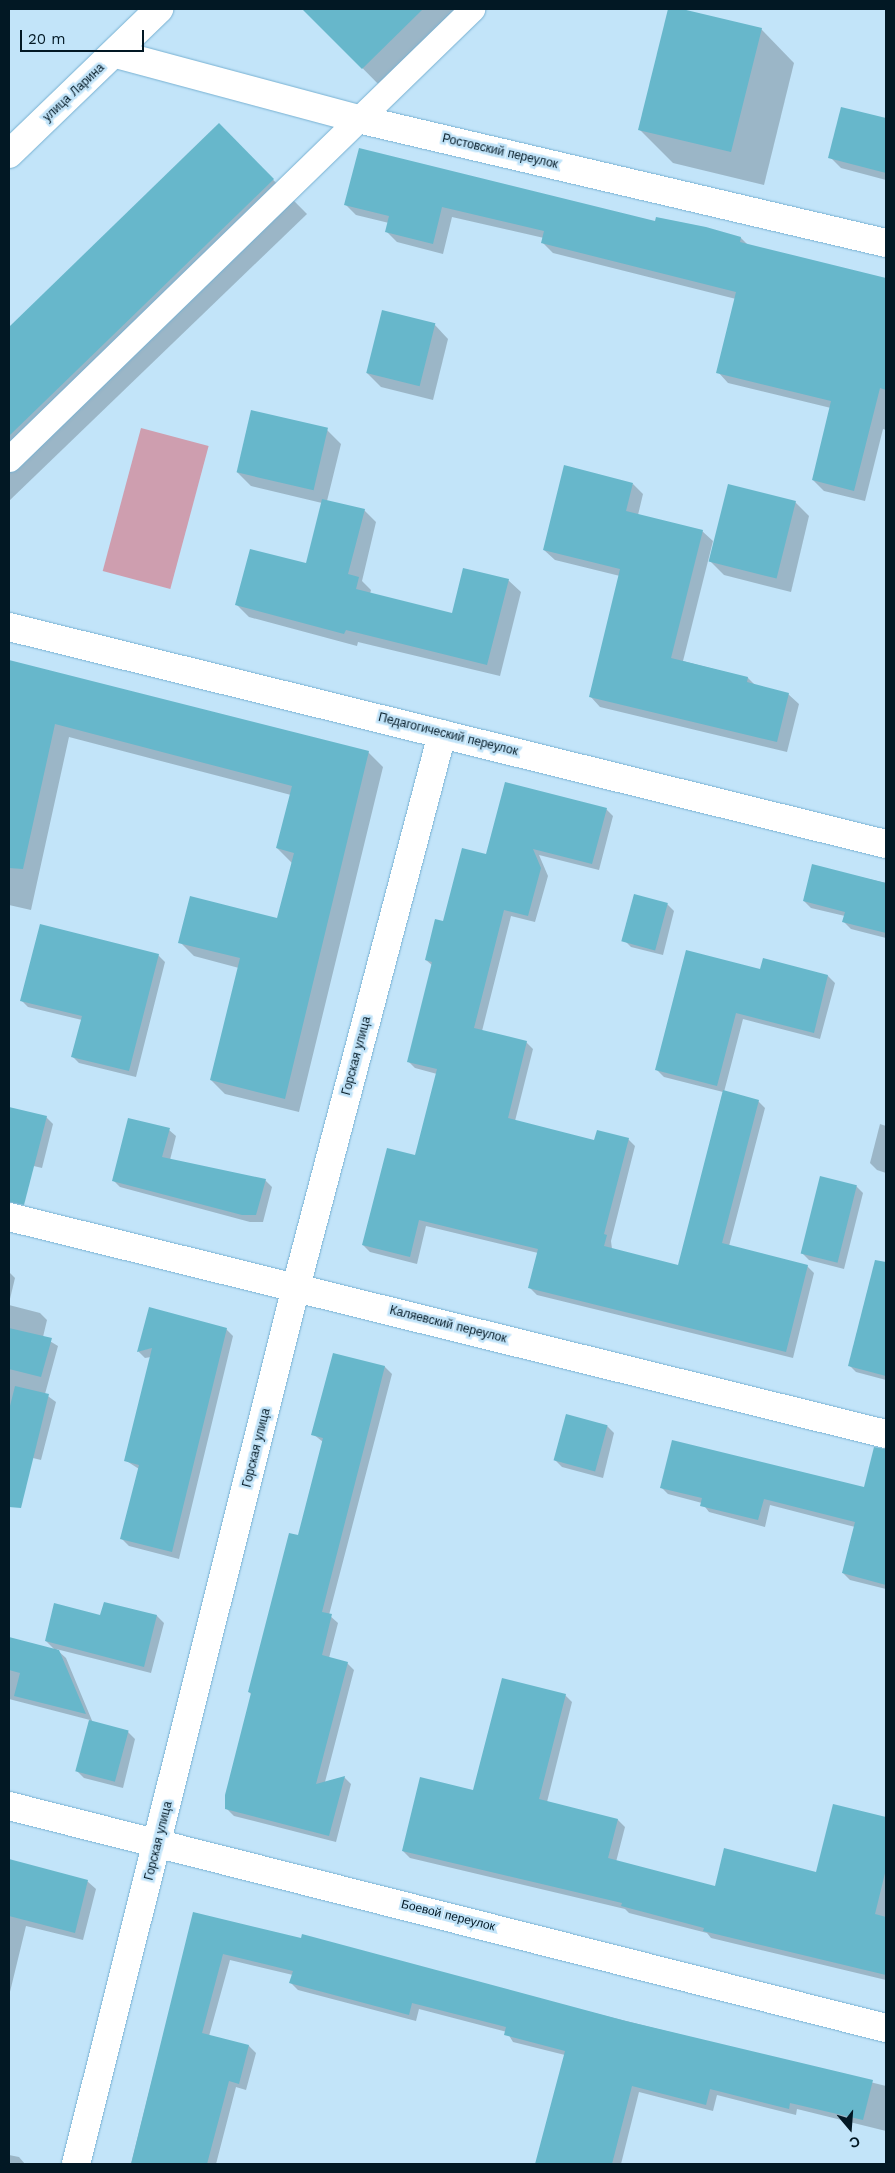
<!DOCTYPE html>
<meta charset="utf-8">
<style>
body{margin:0}
#map{position:relative;width:895px;height:2173px;overflow:hidden;background:#c2e4f9;font-family:"Work Sans",sans-serif}
div>[style]{position:absolute}
[style*='--x']{left:calc(var(--x)*1px);top:calc(var(--y)*1px);width:calc(var(--w)*1px);rotate:calc(var(--a)*1deg)}
.green>*{inset:0;background:#ce9eaf;transform-origin:0 0}
.shadow>*{inset:0;background:#0003}
.building>*{inset:0;background:#67b7cb;transform-origin:0 0}
.roads{filter:drop-shadow(0 0 1px #78b1d2) drop-shadow(0 0 1px #78b1d2)}
.service>*{height:25px;margin:-12.5px;padding:0 12.5px;transform-origin:12.5px;border-radius:12.5px;background:#fff}
.minor>*{height:28px;margin:-14px;padding:0 14px;transform-origin:14px;border-radius:14px;background:#fff}
.primary>*{height:28px;margin:-14px;padding:0 14px;transform-origin:14px;border-radius:14px;background:#fff}
span{translate:-50% -50%;white-space:nowrap;text-align:center;line-height:1.15;-webkit-text-stroke:5px #c2e4f9;paint-order:stroke}
.street-label{font-size:12px;color:#021824}
.frame{position:absolute;inset:0;border:10px solid #021824;pointer-events:none}
.north{position:absolute;left:825px;top:2103px;width:50px;height:50px;-webkit-text-stroke:4px #c2e4f9;paint-order:stroke;rotate:162deg;font-size:14px;font-weight:700;line-height:20px;text-align:center;color:#021824}
.north::after{content:'';display:block;margin:auto;width:18px;height:22px;background:#021824;clip-path:polygon(50% 0,100% 100%,50% 72%,0 100%)}
.scale{position:absolute;left:20px;top:30px;width:124px;height:22px;box-sizing:border-box;border:2px solid #021824;border-top:0;padding-left:6px;font-size:15px;line-height:18px;white-space:nowrap;color:#021824;-webkit-text-stroke:4px #c2e4f9;paint-order:stroke}
</style>
<div id="map">
<div class="green">
<i style="left:141px;top:428px;width:70px;height:148px;rotate:15deg"></i>
</div>
<div class="shadow">
<i style="clip-path:polygon(315px 9px,484px 9px,392px 98px,309px 14px)"></i>
<i style="clip-path:polygon(669px 9px,761px 29px,794px 63px,764px 185px,673px 163px,639px 129px)"></i>
<i style="clip-path:polygon(842px 109px,886px 119px,886px 180px,841px 168px,830px 157px)"></i>
<i style="clip-path:polygon(219px 125px,307px 214px,9px 501px,9px 329px)"></i>
<i style="clip-path:polygon(360px 150px,656px 222px,741px 238px,749px 246px,886px 281px,886px 430px,883px 429px,865px 501px,824px 491px,813px 480px,831px 408px,728px 383px,718px 372px,736px 299px,553px 253px,543px 243px,544px 238px,452px 217px,443px 254px,397px 242px,387px 232px,389px 223px,356px 215px,346px 205px)"></i>
<i style="clip-path:polygon(434px 324px,448px 339px,433px 400px,381px 387px,367px 373px)"></i>
<i style="clip-path:polygon(327px 430px,341px 444px,327px 501px,364px 510px,376px 522px,362px 581px,371px 590px,370px 594px,453px 614px,508px 580px,521px 592px,500px 676px,358px 642px,357px 646px,249px 617px,237px 605px,307px 565px,322px 503px,251px 486px,237px 472px)"></i>
<i style="clip-path:polygon(633px 484px,643px 494px,638px 515px,702px 531px,713px 541px,683px 661px,748px 678px,756px 686px,788px 694px,799px 704px,787px 752px,600px 707px,590px 696px,620px 576px,555px 560px,544px 550px)"></i>
<i style="clip-path:polygon(795px 502px,809px 516px,791px 592px,724px 575px,710px 561px)"></i>
<i style="clip-path:polygon(9px 661px,368px 752px,383px 767px,299px 1112px,225px 1094px,211px 1080px,239px 968px,194px 956px,180px 942px,278px 919px,292px 863px,277px 848px,291px 795px,69px 737px,31px 910px,9px 905px)"></i>
<i style="clip-path:polygon(606px 809px,613px 816px,599px 870px,539px 855px,548px 876px,535px 922px,511px 916px,482px 1031px,526px 1042px,533px 1049px,515px 1121px,595px 1141px,628px 1139px,635px 1146px,611px 1241px,612px 1249px,679px 1266px,723px 1092px,664px 1077px,657px 1070px,761px 970px,828px 976px,835px 983px,820px 1039px,743px 1019px,724px 1092px,758px 1101px,765px 1108px,729px 1246px,807px 1266px,814px 1273px,793px 1358px,537px 1295px,530px 1288px,538px 1253px,426px 1226px,417px 1264px,370px 1252px,363px 1245px,416px 1157px,437px 1074px,415px 1068px,408px 1061px,433px 966px,426px 960px,444px 922px,487px 856px)"></i>
<i style="clip-path:polygon(813px 866px,886px 883px,886px 938px,851px 929px,844px 922px,845px 916px,811px 908px,804px 901px)"></i>
<i style="clip-path:polygon(667px 904px,674px 911px,663px 955px,631px 947px,624px 940px)"></i>
<i style="clip-path:polygon(158px 955px,165px 962px,136px 1077px,79px 1063px,72px 1056px,82px 1020px,28px 1007px,21px 1000px)"></i>
<i style="clip-path:polygon(9px 1110px,46px 1117px,53px 1124px,42px 1168px,9px 1160px)"></i>
<i style="clip-path:polygon(880px 1124px,886px 1126px,886px 1173px,877px 1170px,870px 1163px)"></i>
<i style="clip-path:polygon(169px 1130px,176px 1136px,170px 1160px,265px 1180px,272px 1187px,263px 1222px,250px 1222px,120px 1187px,113px 1180px)"></i>
<i style="clip-path:polygon(856px 1186px,863px 1193px,844px 1269px,809px 1260px,802px 1253px)"></i>
<i style="clip-path:polygon(9px 1272px,15px 1278px,9px 1303px)"></i>
<i style="clip-path:polygon(871px 1278px,886px 1282px,886px 1380px,856px 1372px,849px 1365px)"></i>
<i style="clip-path:polygon(9px 1305px,40px 1313px,47px 1320px,43px 1337px,58px 1346px,45px 1394px,56px 1402px,41px 1460px,9px 1452px)"></i>
<i style="clip-path:polygon(226px 1329px,233px 1336px,179px 1559px,129px 1546px,122px 1539px,139px 1469px,125px 1460px,151px 1357px,145px 1358px,138px 1351px)"></i>
<i style="clip-path:polygon(334px 1354px,385px 1367px,392px 1374px,329px 1615px,338px 1623px,329px 1658px,347px 1663px,354px 1670px,325px 1782px,344px 1777px,351px 1784px,336px 1842px,234px 1816px,227px 1809px,252px 1695px,249px 1692px,299px 1536px,323px 1442px,313px 1434px)"></i>
<i style="clip-path:polygon(607px 1426px,614px 1433px,603px 1478px,562px 1467px,555px 1460px)"></i>
<i style="clip-path:polygon(673px 1442px,886px 1495px,886px 1589px,850px 1580px,843px 1573px,855px 1527px,770px 1505px,765px 1527px,709px 1512px,702px 1503px,668px 1494px,661px 1487px)"></i>
<i style="clip-path:polygon(104px 1603px,157px 1616px,164px 1623px,151px 1673px,56px 1649px,66px 1658px,93px 1723px,128px 1732px,135px 1739px,123px 1788px,84px 1778px,77px 1771px,90px 1720px,9px 1699px,9px 1638px,55px 1650px,46px 1641px,101px 1617px)"></i>
<i style="clip-path:polygon(565px 1695px,572px 1702px,547px 1802px,618px 1820px,625px 1827px,616px 1862px,715px 1887px,817px 1873px,834px 1806px,886px 1820px,886px 1980px,711px 1938px,707px 1933px,629px 1913px,625px 1909px,410px 1858px,403px 1851px,474px 1791px)"></i>
<i style="clip-path:polygon(9px 1861px,87px 1881px,96px 1889px,83px 1940px,26px 1926px,9px 1996px)"></i>
<i style="clip-path:polygon(194px 1913px,886px 2086px,886px 2131px,797px 2109px,796px 2115px,717px 2095px,713px 2111px,639px 2092px,621px 2164px,537px 2164px,565px 2055px,513px 2042px,507px 2032px,419px 2009px,416px 2021px,298px 1990px,291px 1983px,293px 1975px,230px 1960px,209px 2036px,249px 2046px,256px 2053px,246px 2090px,236px 2087px,216px 2164px,131px 2164px)"></i>
<i style="clip-path:polygon(9px 2155px,19px 2157px,25px 2164px,9px 2164px)"></i>
</div>
<div class="building">
<i style="clip-path:polygon(302px 9px,423px 9px,362px 69px)"></i>
<i style="clip-path:polygon(668px 9px,682px 9px,762px 28px,731px 152px,638px 130px)"></i>
<i style="clip-path:polygon(841px 107px,886px 118px,886px 173px,828px 158px)"></i>
<i style="clip-path:polygon(219px 123px,274px 179px,9px 436px,9px 327px)"></i>
<i style="clip-path:polygon(359px 148px,655px 221px,656px 217px,706px 227px,741px 237px,740px 242px,886px 278px,886px 390px,880px 388px,854px 491px,812px 480px,831px 401px,716px 373px,736px 292px,541px 243px,544px 231px,442px 207px,433px 244px,385px 232px,389px 216px,344px 205px)"></i>
<i style="left:382px;top:310px;width:55px;height:65px;rotate:14deg"></i>
<i style="left:251px;top:410px;width:79px;height:64px;rotate:13deg"></i>
<i style="clip-path:polygon(564px 465px,633px 483px,626px 511px,703px 530px,671px 658px,748px 677px,747px 682px,789px 693px,777px 742px,589px 697px,620px 569px,543px 550px)"></i>
<i style="left:728px;top:484px;width:70px;height:80px;rotate:14deg"></i>
<i style="clip-path:polygon(322px 499px,365px 509px,348px 574px,359px 577px,356px 589px,452px 613px,463px 568px,509px 579px,487px 665px,346px 630px,344px 634px,235px 605px,250px 549px,306px 563px)"></i>
<i style="clip-path:polygon(9px 660px,369px 751px,285px 1099px,210px 1080px,240px 958px,178px 943px,190px 896px,277px 918px,294px 853px,276px 848px,292px 786px,55px 724px,23px 869px,9px 868px)"></i>
<i style="clip-path:polygon(505px 782px,607px 808px,592px 864px,533px 849px,541px 868px,528px 916px,504px 910px,474px 1028px,527px 1041px,508px 1118px,594px 1140px,597px 1130px,629px 1138px,604px 1234px,607px 1235px,604px 1246px,678px 1265px,723px 1090px,759px 1100px,722px 1243px,808px 1265px,786px 1352px,528px 1288px,538px 1249px,419px 1220px,410px 1257px,362px 1245px,387px 1148px,415px 1155px,437px 1069px,407px 1062px,432px 962px,425px 960px,435px 919px,443px 921px,462px 848px,486px 854px)"></i>
<i style="clip-path:polygon(812px 864px,886px 883px,886px 933px,842px 922px,845px 912px,803px 901px)"></i>
<i style="left:634px;top:894px;width:35px;height:49px;rotate:15deg"></i>
<i style="clip-path:polygon(40px 924px,159px 954px,129px 1071px,71px 1057px,82px 1016px,20px 1001px)"></i>
<i style="clip-path:polygon(686px 950px,760px 969px,763px 958px,828px 975px,814px 1033px,736px 1013px,717px 1086px,655px 1070px)"></i>
<i style="clip-path:polygon(9px 1107px,47px 1116px,24px 1205px,9px 1202px)"></i>
<i style="clip-path:polygon(128px 1118px,170px 1128px,162px 1157px,266px 1179px,256px 1215px,242px 1215px,112px 1181px)"></i>
<i style="left:820px;top:1176px;width:38px;height:80px;rotate:14deg"></i>
<i style="clip-path:polygon(875px 1260px,886px 1262px,886px 1376px,848px 1366px)"></i>
<i style="clip-path:polygon(149px 1307px,227px 1328px,172px 1552px,120px 1539px,139px 1465px,124px 1461px,152px 1348px,137px 1352px)"></i>
<i style="clip-path:polygon(9px 1328px,52px 1338px,41px 1377px,9px 1369px)"></i>
<i style="clip-path:polygon(333px 1353px,385px 1366px,322px 1612px,332px 1614px,322px 1655px,348px 1662px,316px 1784px,345px 1776px,329px 1836px,225px 1809px,225px 1795px,251px 1693px,248px 1692px,289px 1533px,298px 1535px,323px 1438px,311px 1435px)"></i>
<i style="clip-path:polygon(15px 1386px,49px 1394px,21px 1508px,9px 1507px,9px 1410px)"></i>
<i style="left:566px;top:1414px;width:43px;height:48px;rotate:15deg"></i>
<i style="clip-path:polygon(672px 1440px,864px 1487px,874px 1447px,886px 1449px,886px 1585px,842px 1573px,855px 1522px,764px 1499px,758px 1520px,700px 1506px,702px 1498px,660px 1488px)"></i>
<i style="clip-path:polygon(104px 1602px,157px 1615px,144px 1667px,45px 1641px,54px 1603px,100px 1615px)"></i>
<i style="clip-path:polygon(9px 1637px,59px 1650px,86px 1714px,14px 1696px,20px 1673px,9px 1670px)"></i>
<i style="clip-path:polygon(502px 1678px,566px 1694px,539px 1799px,618px 1819px,608px 1858px,715px 1886px,724px 1848px,816px 1872px,833px 1804px,886px 1817px,886px 1869px,875px 1914px,886px 1917px,886px 1975px,703px 1931px,704px 1928px,621px 1906px,622px 1903px,402px 1851px,420px 1777px,473px 1790px)"></i>
<i style="left:89px;top:1720px;width:41px;height:53px;rotate:15deg"></i>
<i style="clip-path:polygon(9px 1859px,88px 1880px,75px 1933px,9px 1916px)"></i>
<i style="clip-path:polygon(193px 1912px,301px 1938px,302px 1934px,626px 2021px,873px 2080px,863px 2120px,790px 2103px,789px 2109px,710px 2089px,706px 2105px,632px 2086px,612px 2164px,535px 2164px,565px 2051px,504px 2035px,506px 2027px,412px 2003px,409px 2015px,289px 1983px,293px 1971px,223px 1954px,202px 2033px,249px 2045px,239px 2084px,229px 2081px,207px 2164px,131px 2164px)"></i>
</div>
<div class="roads">
<div class="service">
<i style="--x:9;--y:459;--w:646;--a:-44.18"></i>
</div>
<div class="minor">
<i style="--x:116;--y:54;--w:251;--a:15"></i>
<i style="--x:358;--y:119;--w:542;--a:13.22"></i>
<i style="--x:9;--y:627;--w:903;--a:13.9"></i>
<i style="--x:9;--y:1217;--w:903;--a:13.9"></i>
<i style="--x:9;--y:1806;--w:905;--a:14.21"></i>
<i style="--x:76;--y:2164;--w:904;--a:-75.92"></i>
<i style="--x:296;--y:1287;--w:572;--a:-75.21"></i>
</div>
<div class="primary">
<i style="--x:9;--y:154;--w:209;--a:-44"></i>
</div>
</div>
<div class="street-label">
<span style="left:74px;top:93px;rotate:-43deg">улица Ларина</span>
<span style="left:500px;top:152px;rotate:13deg">Ростовский переулок</span>
<span style="left:448px;top:735px;rotate:14deg">Педагогический переулок</span>
<span style="left:357px;top:1056px;rotate:-75deg">Горская улица</span>
<span style="left:448px;top:1325px;rotate:14deg">Каляевский переулок</span>
<span style="left:257px;top:1448px;rotate:-76deg">Горская улица</span>
<span style="left:159px;top:1841px;rotate:-76deg">Горская улица</span>
<span style="left:448px;top:1916px;rotate:14deg">Боевой переулок</span>
</div>
<div class="frame"></div>
<div class="north">С</div>
<div class="scale">20 m</div>
</div>
